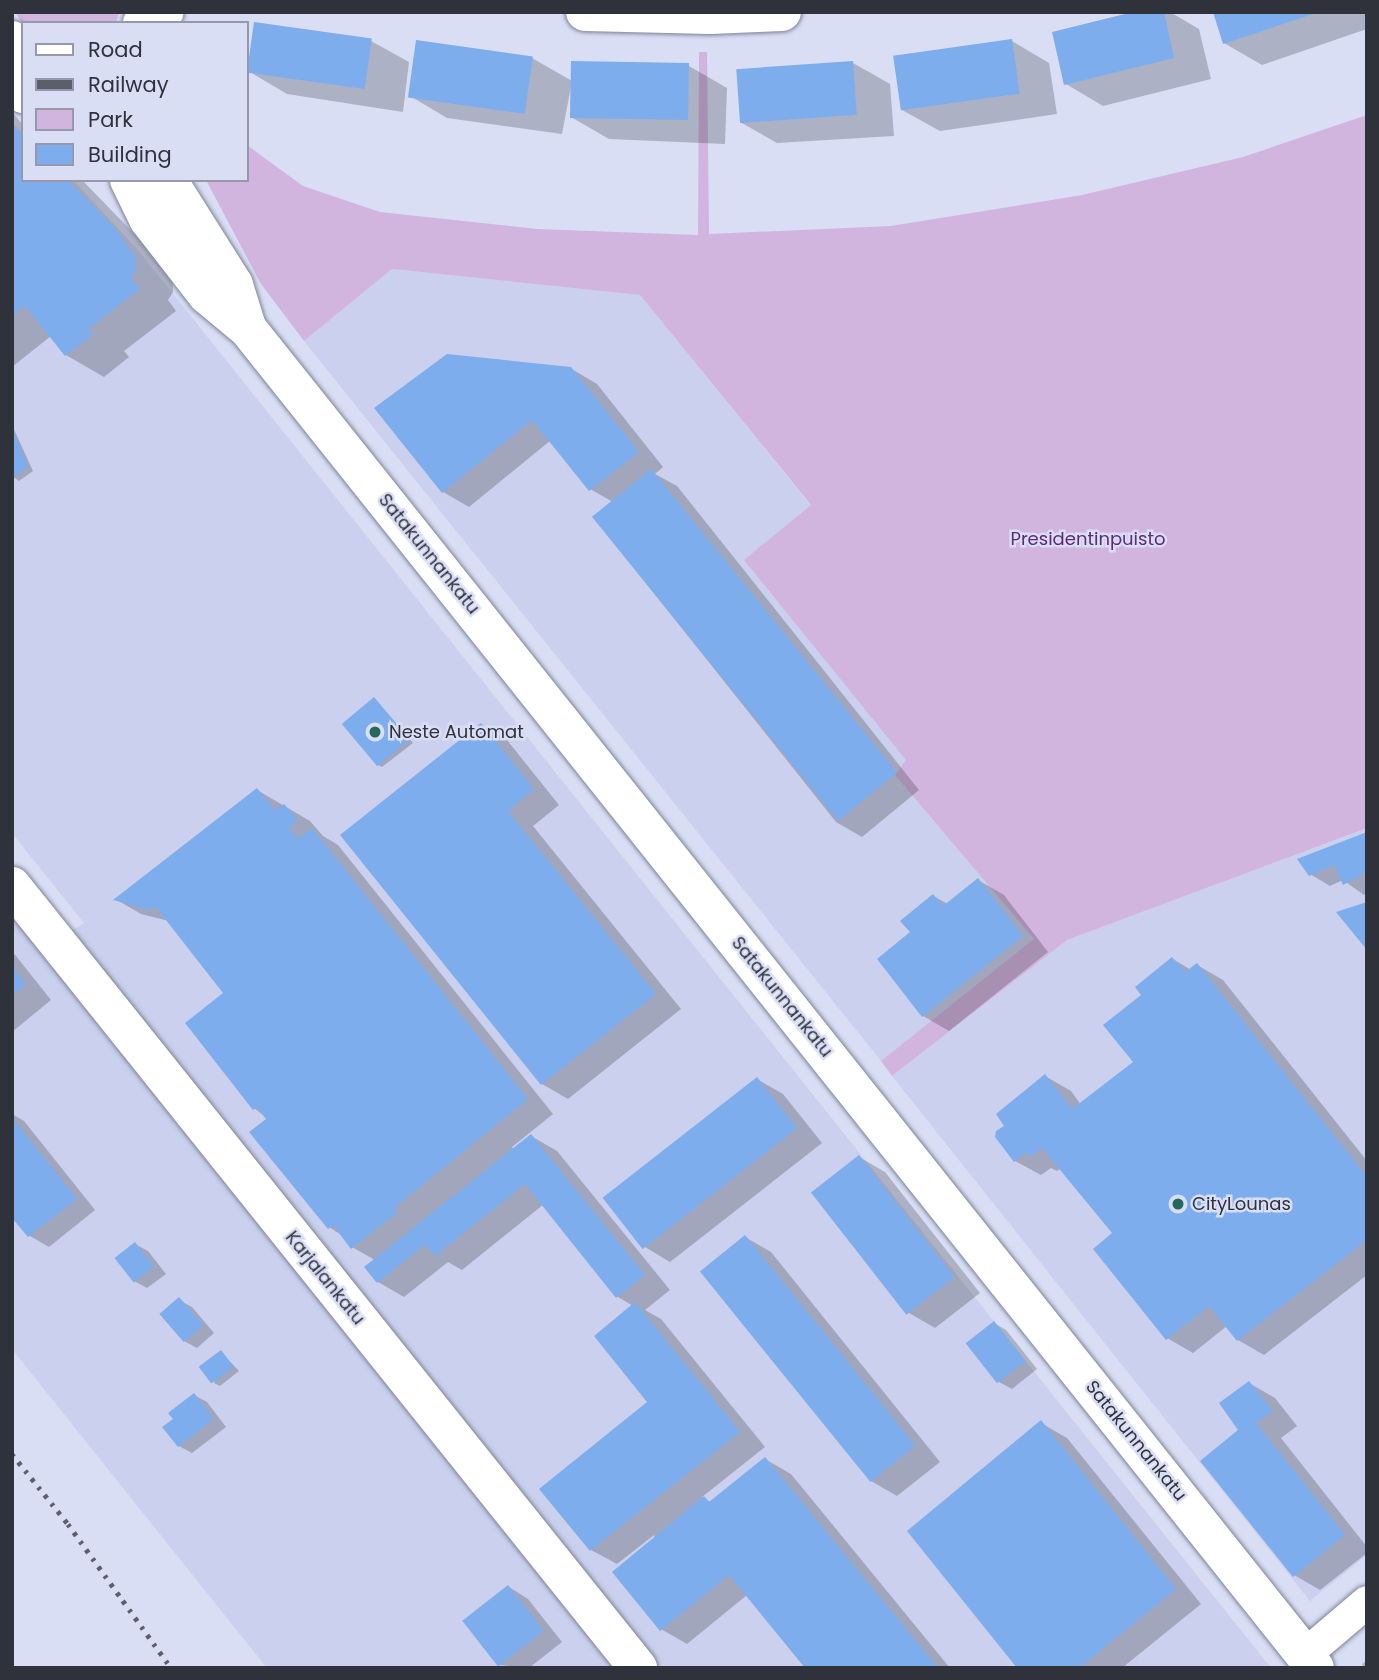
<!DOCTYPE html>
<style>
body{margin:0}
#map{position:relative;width:1379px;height:1680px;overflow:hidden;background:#d9def5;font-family:Poppins,sans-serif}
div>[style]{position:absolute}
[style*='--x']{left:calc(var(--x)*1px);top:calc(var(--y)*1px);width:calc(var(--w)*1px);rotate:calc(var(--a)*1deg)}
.built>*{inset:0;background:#cad0ed}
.green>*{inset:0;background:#d1b5df}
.shadow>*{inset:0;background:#0003}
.building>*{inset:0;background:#7daded;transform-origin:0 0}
.roads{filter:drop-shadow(0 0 2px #7e8397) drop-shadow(0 0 2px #7e8397)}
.street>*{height:32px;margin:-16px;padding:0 16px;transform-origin:16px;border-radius:16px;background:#fff}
.secondary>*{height:38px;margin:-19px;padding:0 19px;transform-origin:19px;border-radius:19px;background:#fff}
.rail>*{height:5px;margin-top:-2.5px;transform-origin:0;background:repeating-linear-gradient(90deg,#5b5e6b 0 3.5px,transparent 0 10.5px)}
.dots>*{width:19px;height:19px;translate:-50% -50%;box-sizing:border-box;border:4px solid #d9def5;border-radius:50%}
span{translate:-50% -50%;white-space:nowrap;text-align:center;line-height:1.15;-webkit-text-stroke:5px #d9def5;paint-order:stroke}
.park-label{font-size:18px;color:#602878}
.street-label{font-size:18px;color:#30323b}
.poi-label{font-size:18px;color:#30323b}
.left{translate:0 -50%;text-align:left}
.frame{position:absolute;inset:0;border:14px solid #30323b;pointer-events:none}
.legend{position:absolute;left:21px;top:21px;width:228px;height:161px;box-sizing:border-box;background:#d9def5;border:2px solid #9599ab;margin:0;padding:9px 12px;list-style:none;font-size:21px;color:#30323b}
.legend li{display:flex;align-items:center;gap:14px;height:35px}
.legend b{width:35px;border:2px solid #9599ab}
</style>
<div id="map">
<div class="built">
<i style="clip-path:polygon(12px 123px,23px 133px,23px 180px,73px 180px,138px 250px,1271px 1668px,267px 1668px,12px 1349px,12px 908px,45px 949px,84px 923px,12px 833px)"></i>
<i style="clip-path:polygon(392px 269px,640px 295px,811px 506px,745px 560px,1045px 931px,881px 1061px,304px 341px)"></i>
<i style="clip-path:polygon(1367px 828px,1367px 1555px,1310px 1601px,892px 1076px,1067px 940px)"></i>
</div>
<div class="green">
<i style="clip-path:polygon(16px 12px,119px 12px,116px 23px,23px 23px,23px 27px)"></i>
<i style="clip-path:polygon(699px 52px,707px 52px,709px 234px,891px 226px,1082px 195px,1243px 157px,1367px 115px,1367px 828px,1067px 940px,892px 1076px,881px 1061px,1034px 939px,895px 775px,906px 760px,744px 560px,811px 505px,640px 295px,392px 269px,304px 341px,261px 284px,206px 180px,247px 180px,247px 145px,303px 186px,380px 212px,537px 229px,698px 235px)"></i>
</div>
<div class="shadow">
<i style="clip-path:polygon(1141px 12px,1170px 12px,1199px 29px,1211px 79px,1103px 106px,1066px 84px)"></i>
<i style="clip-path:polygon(1214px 12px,1367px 12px,1367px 29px,1262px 65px,1224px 43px)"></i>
<i style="clip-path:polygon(371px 41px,409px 62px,403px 112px,287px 94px,250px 72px)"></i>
<i style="clip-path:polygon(1012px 41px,1049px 63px,1057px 114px,940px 131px,902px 110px)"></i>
<i style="clip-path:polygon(532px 58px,572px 81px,562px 134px,447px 118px,410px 96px)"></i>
<i style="clip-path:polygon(573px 62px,689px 66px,727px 88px,725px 144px,609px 139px,571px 117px)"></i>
<i style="clip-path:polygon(853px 63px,890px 84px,894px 136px,777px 143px,740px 122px)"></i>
<i style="clip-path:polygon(12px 112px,23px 125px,23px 180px,82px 180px,151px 251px,173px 280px,173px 292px,168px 300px,176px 311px,124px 351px,129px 357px,104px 377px,66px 355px,51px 336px,12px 367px)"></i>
<i style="clip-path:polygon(570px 368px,597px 384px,663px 467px,655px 474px,677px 486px,919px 790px,862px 837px,836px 822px,594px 518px,613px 502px,590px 489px,551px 440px,469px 507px,443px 492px)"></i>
<i style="clip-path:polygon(12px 425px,33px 471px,19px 481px,12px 476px)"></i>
<i style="clip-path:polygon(375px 699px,413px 743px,382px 767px,376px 764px)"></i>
<i style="clip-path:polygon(481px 725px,507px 740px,559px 805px,533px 826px,681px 1009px,568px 1099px,542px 1084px,343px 835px)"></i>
<i style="clip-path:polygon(257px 790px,310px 821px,323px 836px,338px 845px,553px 1114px,512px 1147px,514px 1150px,531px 1136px,557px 1151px,670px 1290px,645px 1310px,661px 1319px,765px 1447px,702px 1497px,712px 1503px,765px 1459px,791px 1474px,950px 1668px,807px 1668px,747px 1595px,687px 1644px,661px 1629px,654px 1535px,617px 1564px,591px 1550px,649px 1403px,633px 1306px,618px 1297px,544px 1204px,462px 1270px,448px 1262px,404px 1297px,378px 1282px,375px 1260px,352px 1247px,343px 1236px,329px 1227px,268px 1119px,254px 1108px,225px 993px,169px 921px,141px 914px,117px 900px)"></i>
<i style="clip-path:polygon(1367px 834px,1367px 893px,1364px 895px,1343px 880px,1330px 886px,1310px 874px)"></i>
<i style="clip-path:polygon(978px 880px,1004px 895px,1048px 952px,949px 1031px,923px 1016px,913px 932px,933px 896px,948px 904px)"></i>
<i style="clip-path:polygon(12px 951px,51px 1000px,12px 1032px)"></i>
<i style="clip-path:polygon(1173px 959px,1191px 970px,1197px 965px,1223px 980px,1367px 1161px,1367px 1275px,1264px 1355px,1238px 1340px,1227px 1326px,1193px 1353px,1167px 1338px,1114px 1233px,1061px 1168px,1057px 1171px,1051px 1168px,1041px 1175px,1015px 1161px,1007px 1126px,1045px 1076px,1071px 1091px,1081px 1105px,1136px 1062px,1143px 995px)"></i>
<i style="clip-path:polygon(757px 1079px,783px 1094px,822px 1143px,670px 1262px,645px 1247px)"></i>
<i style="clip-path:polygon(12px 1114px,24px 1121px,95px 1210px,49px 1247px,30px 1236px,12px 1215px)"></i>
<i style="clip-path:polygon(859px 1157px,885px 1172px,980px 1293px,935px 1328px,909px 1313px)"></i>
<i style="clip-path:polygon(745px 1237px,771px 1252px,940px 1462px,897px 1496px,871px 1481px)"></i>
<i style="clip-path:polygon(135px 1244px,148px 1251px,166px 1274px,147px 1288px,134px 1281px)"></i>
<i style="clip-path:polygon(179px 1300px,192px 1307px,214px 1333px,197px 1348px,184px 1341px)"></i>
<i style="clip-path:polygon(994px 1323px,1006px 1330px,1037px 1369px,1012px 1389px,999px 1382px)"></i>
<i style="clip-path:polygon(221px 1352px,239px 1371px,220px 1386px,214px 1383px)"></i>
<i style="clip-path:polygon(1249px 1383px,1275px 1398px,1297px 1426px,1281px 1438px,1367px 1547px,1367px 1553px,1320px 1590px,1294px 1575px,1241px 1430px)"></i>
<i style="clip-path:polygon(194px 1395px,207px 1402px,226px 1427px,192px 1453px,179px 1446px,175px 1419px)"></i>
<i style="clip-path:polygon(1041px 1423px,1067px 1438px,1201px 1604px,1122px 1668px,1019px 1668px)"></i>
<i style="clip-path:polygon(509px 1587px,528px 1599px,562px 1642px,529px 1668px,499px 1665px)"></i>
<i style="clip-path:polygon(1367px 1660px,1367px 1668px,1364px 1668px,1362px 1664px)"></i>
</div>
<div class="building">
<i style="clip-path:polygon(1133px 12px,1164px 12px,1174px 58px,1064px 85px,1052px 32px)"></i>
<i style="clip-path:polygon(1213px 12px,1316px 12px,1316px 13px,1223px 44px)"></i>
<i style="left:254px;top:22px;width:119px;height:51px;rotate:8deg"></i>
<i style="left:1012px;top:39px;width:55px;height:120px;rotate:82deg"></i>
<i style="left:416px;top:40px;width:118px;height:58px;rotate:8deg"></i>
<i style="left:571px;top:61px;width:118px;height:57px;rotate:1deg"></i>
<i style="left:853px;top:61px;width:54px;height:117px;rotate:86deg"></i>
<i style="clip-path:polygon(12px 124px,23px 135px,23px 180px,68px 180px,114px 227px,136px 257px,136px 270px,131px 278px,140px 289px,88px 329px,93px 335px,65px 356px,25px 306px,12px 316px)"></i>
<i style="clip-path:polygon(447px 354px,571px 367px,639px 452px,589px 491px,532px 420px,442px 493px,374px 408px)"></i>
<i style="clip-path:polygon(12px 427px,28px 467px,12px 479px)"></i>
<i style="left:651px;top:469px;width:391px;height:76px;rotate:51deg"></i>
<i style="left:374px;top:697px;width:55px;height:42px;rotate:50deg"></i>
<i style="clip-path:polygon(481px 723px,534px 789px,508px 811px,656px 994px,541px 1085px,340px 835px)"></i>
<i style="clip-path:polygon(257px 788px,275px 810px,284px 804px,298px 820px,289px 828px,298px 839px,312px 828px,528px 1099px,394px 1208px,398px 1212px,351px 1249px,333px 1225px,328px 1229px,249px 1132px,266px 1119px,257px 1107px,253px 1110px,185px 1023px,223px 993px,155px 906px,150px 910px,113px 900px)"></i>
<i style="clip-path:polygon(1367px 832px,1367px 872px,1343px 885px,1334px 865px,1309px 876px,1297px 859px)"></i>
<i style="clip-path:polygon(978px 878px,1023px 936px,922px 1017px,877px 959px,910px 932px,900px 921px,933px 894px,943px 906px)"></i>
<i style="clip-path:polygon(1367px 902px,1367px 950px,1336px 912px)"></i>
<i style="clip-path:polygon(1172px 957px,1185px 972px,1197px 963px,1367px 1177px,1367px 1240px,1237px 1341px,1209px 1306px,1166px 1340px,1093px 1249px,1112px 1233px,1042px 1148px,1030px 1157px,1026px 1152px,1014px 1162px,995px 1137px,996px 1131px,1004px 1126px,996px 1114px,1045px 1074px,1072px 1109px,1133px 1062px,1103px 1025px,1141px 995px,1135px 987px)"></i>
<i style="clip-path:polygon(12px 967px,26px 984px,12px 996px)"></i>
<i style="left:757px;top:1077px;width:65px;height:196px;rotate:52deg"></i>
<i style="clip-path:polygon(12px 1118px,77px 1199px,28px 1237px,12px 1218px)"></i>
<i style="clip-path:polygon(531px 1134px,645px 1275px,616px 1298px,525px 1184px,435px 1256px,425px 1245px,377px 1283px,364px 1267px)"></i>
<i style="left:859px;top:1155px;width:155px;height:61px;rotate:52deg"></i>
<i style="left:745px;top:1235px;width:271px;height:58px;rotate:51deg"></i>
<i style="left:135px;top:1242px;width:31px;height:26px;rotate:52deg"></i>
<i style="left:179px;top:1297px;width:37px;height:26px;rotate:49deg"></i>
<i style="clip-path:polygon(635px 1302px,740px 1432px,590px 1551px,539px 1489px,647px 1402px,594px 1336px)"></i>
<i style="left:994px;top:1321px;width:51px;height:36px;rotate:52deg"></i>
<i style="left:221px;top:1350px;width:21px;height:28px;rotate:53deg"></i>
<i style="clip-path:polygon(1249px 1381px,1273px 1411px,1256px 1423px,1345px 1535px,1293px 1577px,1200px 1461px,1238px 1430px,1219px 1403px)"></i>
<i style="clip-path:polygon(194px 1393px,214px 1419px,178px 1447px,162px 1427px,173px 1419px,168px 1413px)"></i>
<i style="clip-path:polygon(1041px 1420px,1176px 1589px,1079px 1668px,1017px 1668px,907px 1531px)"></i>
<i style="clip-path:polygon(765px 1457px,938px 1668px,805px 1668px,729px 1575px,660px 1631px,612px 1572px,704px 1496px,709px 1502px)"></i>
<i style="left:508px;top:1585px;width:58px;height:58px;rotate:52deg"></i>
</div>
<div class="roads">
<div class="street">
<i style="--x:1306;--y:1654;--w:80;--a:-40.4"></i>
</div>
<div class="secondary">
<i style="--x:585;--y:12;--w:125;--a:1.4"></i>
<i style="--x:710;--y:15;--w:72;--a:-2.4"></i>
<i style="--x:142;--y:23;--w:25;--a:-26"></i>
<i style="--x:12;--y:40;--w:16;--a:47"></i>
<i style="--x:12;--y:83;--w:16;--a:45"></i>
<i style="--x:129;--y:180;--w:43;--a:64"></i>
<i style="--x:148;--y:219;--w:96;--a:52.2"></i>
<i style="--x:207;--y:295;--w:53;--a:39.7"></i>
<i style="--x:248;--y:329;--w:1712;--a:51.45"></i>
<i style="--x:168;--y:180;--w:124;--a:57.8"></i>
<i style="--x:234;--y:285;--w:44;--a:72.8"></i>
<i style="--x:12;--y:886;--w:1002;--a:51.32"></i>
</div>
</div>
<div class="rail">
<i style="--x:12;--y:1454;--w:90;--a:51.3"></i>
<i style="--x:68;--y:1524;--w:177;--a:54.4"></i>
</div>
<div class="dots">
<i style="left:375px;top:732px;background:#24695c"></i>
<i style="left:1178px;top:1204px;background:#24695c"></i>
</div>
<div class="park-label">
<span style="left:1088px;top:539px">Presidentinpuisto</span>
</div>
<div class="street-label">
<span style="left:429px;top:554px;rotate:51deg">Satakunnankatu</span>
<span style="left:782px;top:997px;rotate:51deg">Satakunnankatu</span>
<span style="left:325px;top:1278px;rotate:51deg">Karjalankatu</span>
<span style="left:1136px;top:1441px;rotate:51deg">Satakunnankatu</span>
</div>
<div class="poi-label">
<span class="left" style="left:389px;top:732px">Neste Automat</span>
<span class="left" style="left:1192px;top:1204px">CityLounas</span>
</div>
<div class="frame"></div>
<ul class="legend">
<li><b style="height:9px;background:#fff"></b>Road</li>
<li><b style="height:9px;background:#5b5e6b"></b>Railway</li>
<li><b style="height:19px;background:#d1b5df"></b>Park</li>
<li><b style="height:19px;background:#7daded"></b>Building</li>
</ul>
</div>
